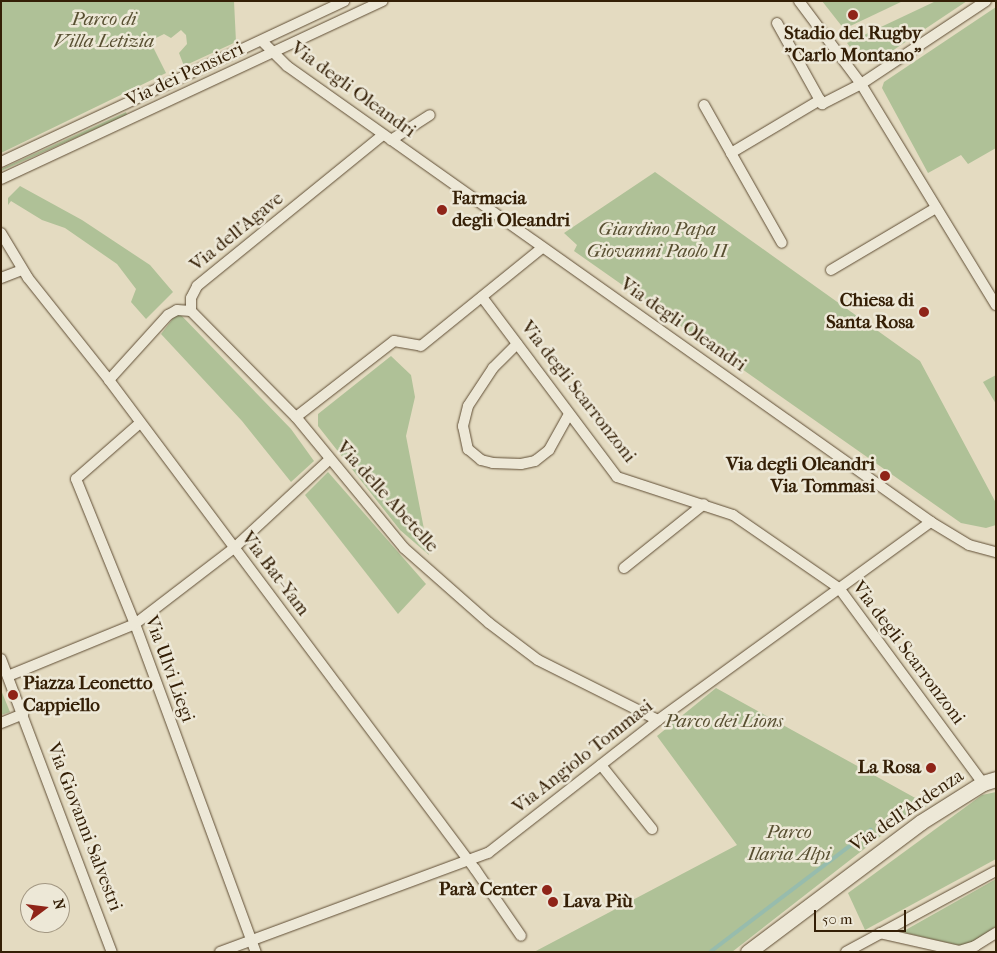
<!DOCTYPE html>
<meta charset="utf-8">
<style>
body{margin:0}
#map{position:relative;width:997px;height:953px;overflow:hidden;background:#e4dbc1;font-family:"IM FELL French Canon",serif}
div>[style]{position:absolute}
[style*='--x']{left:calc(var(--x)*1px);top:calc(var(--y)*1px);width:calc(var(--w)*1px);rotate:calc(var(--a)*1deg)}
.green>*{inset:0;background:#afc197}
.stream>*{height:4px;margin:-2px;padding:0 2px;transform-origin:2px;border-radius:2px;background:#97bcad}
.roads{filter:drop-shadow(0 0 1px #604e35) drop-shadow(0 0 1px #604e35)}
.street>*{height:10px;margin:-5px;padding:0 5px;transform-origin:5px;border-radius:5px;background:#ede8d7}
.secondary>*{height:15px;margin:-7.5px;padding:0 7.5px;transform-origin:7.5px;border-radius:7.5px;background:#ede8d7}
.dots>*{width:14px;height:14px;translate:-50% -50%;box-sizing:border-box;border:2px solid #ede8d7;border-radius:50%}
span{translate:-50% -50%;white-space:nowrap;text-align:center;line-height:1.15;-webkit-text-stroke:5px #ede8d7;paint-order:stroke}
.park-label{font-size:19px;color:#595032;font-style:italic}
.poi-label{font-size:19px;color:#341f06;font-weight:700}
.left{translate:0 -50%;text-align:left}
.right{translate:-100% -50%;text-align:right}
.street-label{font-size:19px;color:#341f06}
.frame{position:absolute;inset:0;border:2px solid #341f06;pointer-events:none}
.north{position:absolute;left:20px;top:883px;width:50px;height:50px;box-sizing:border-box;background:#ede8d7;border:1px solid #a39883;border-radius:50%;rotate:75deg;font-size:14px;font-weight:700;line-height:20px;text-align:center;color:#341f06}
.north::after{content:'';display:block;margin:auto;width:18px;height:22px;background:#8f2418;clip-path:polygon(50% 0,100% 100%,50% 72%,0 100%)}
.scale{position:absolute;left:814px;top:910px;width:92px;height:22px;box-sizing:border-box;border:2px solid #341f06;border-top:0;padding-left:6px;font-size:15px;line-height:18px;white-space:nowrap;color:#341f06;-webkit-text-stroke:4px #ede8d7;paint-order:stroke}
</style>
<div id="map">
<div class="green">
<i style="clip-path:polygon(1px 1px,234px 1px,236px 42px,184px 66px,179px 53px,187px 44px,186px 35px,181px 30px,171px 38px,164px 34px,150px 41px,166px 73px,1px 153px)"></i>
<i style="clip-path:polygon(822px 1px,903px 1px,844px 29px)"></i>
<i style="clip-path:polygon(936px 1px,967px 1px,874px 63px,860px 61px,847px 43px)"></i>
<i style="clip-path:polygon(996px 7px,996px 148px,968px 164px,961px 155px,928px 173px,882px 88px,884px 82px)"></i>
<i style="clip-path:polygon(126px 112px,127px 115px,1px 171px,1px 169px)"></i>
<i style="clip-path:polygon(655px 172px,920px 361px,996px 503px,996px 525px,986px 528px,961px 523px,574px 251px,577px 245px,564px 233px)"></i>
<i style="clip-path:polygon(20px 186px,82px 220px,150px 265px,173px 292px,146px 319px,131px 302px,136px 289px,117px 264px,65px 228px,42px 220px,11px 201px,8px 205px,8px 198px)"></i>
<i style="clip-path:polygon(178px 312px,291px 429px,314px 461px,291px 482px,242px 421px,161px 334px)"></i>
<i style="clip-path:polygon(391px 356px,411px 375px,415px 397px,406px 436px,429px 555px,400px 530px,318px 426px,318px 414px)"></i>
<i style="clip-path:polygon(996px 375px,996px 404px,983px 382px)"></i>
<i style="clip-path:polygon(328px 472px,426px 584px,398px 614px,305px 495px)"></i>
<i style="clip-path:polygon(716px 688px,928px 805px,886px 832px,732px 952px,534px 952px,737px 845px,657px 736px)"></i>
<i style="clip-path:polygon(1px 690px,10px 712px,1px 715px)"></i>
<i style="clip-path:polygon(996px 792px,996px 859px,865px 930px,848px 893px,982px 795px)"></i>
<i style="clip-path:polygon(996px 879px,996px 926px,966px 947px,902px 932px)"></i>
</div>
<div class="stream">
<i style="--x:710;--y:952;--w:202;--a:-37.2"></i>
</div>
<div class="roads">
<div class="street">
<i style="--x:799;--y:1;--w:104;--a:53.2"></i>
<i style="--x:861;--y:84;--w:259;--a:58.6"></i>
<i style="--x:777;--y:23;--w:93;--a:60.9"></i>
<i style="--x:822;--y:104;--w:44;--a:-27.1"></i>
<i style="--x:861;--y:84;--w:150;--a:-33.6"></i>
<i style="--x:262;--y:41;--w:35;--a:45"></i>
<i style="--x:287;--y:66;--w:789;--a:35.3"></i>
<i style="--x:931;--y:522;--w:44;--a:31.2"></i>
<i style="--x:969;--y:545;--w:28;--a:15"></i>
<i style="--x:704;--y:105;--w:55;--a:60.6"></i>
<i style="--x:731;--y:153;--w:104;--a:-30.8"></i>
<i style="--x:391;--y:140;--w:46;--a:-32.7"></i>
<i style="--x:731;--y:153;--w:103;--a:60.5"></i>
<i style="--x:1;--y:162;--w:379;--a:-25.1"></i>
<i style="--x:1;--y:179;--w:421;--a:-25"></i>
<i style="--x:1;--y:233;--w:52;--a:59"></i>
<i style="--x:28;--y:278;--w:130;--a:51.5"></i>
<i style="--x:109;--y:380;--w:382;--a:53.2"></i>
<i style="--x:338;--y:686;--w:229;--a:53.2"></i>
<i style="--x:475;--y:869;--w:81;--a:55.5"></i>
<i style="--x:831;--y:270;--w:122;--a:-30.6"></i>
<i style="--x:1;--y:278;--w:22;--a:-21"></i>
<i style="--x:482;--y:297;--w:225;--a:53.1"></i>
<i style="--x:617;--y:477;--w:122;--a:18.1"></i>
<i style="--x:733;--y:515;--w:129;--a:34.6"></i>
<i style="--x:839;--y:588;--w:242;--a:53.6"></i>
<i style="--x:983;--y:783;--w:6;--a:-31"></i>
<i style="--x:191;--y:311;--w:149;--a:45.3"></i>
<i style="--x:296;--y:417;--w:170;--a:50.5"></i>
<i style="--x:404;--y:548;--w:113;--a:41.4"></i>
<i style="--x:489;--y:623;--w:61;--a:37.1"></i>
<i style="--x:538;--y:660;--w:134;--a:26.6"></i>
<i style="--x:191;--y:311;--w:13;--a:-90"></i>
<i style="--x:191;--y:298;--w:13;--a:-63"></i>
<i style="--x:197;--y:286;--w:240;--a:-39.1"></i>
<i style="--x:517;--y:344;--w:34;--a:135"></i>
<i style="--x:493;--y:368;--w:45;--a:123.3"></i>
<i style="--x:468;--y:406;--w:21;--a:104"></i>
<i style="--x:463;--y:426;--w:24;--a:78"></i>
<i style="--x:468;--y:449;--w:17;--a:40"></i>
<i style="--x:481;--y:460;--w:12;--a:14"></i>
<i style="--x:493;--y:463;--w:28;--a:2"></i>
<i style="--x:521;--y:464;--w:14;--a:-12"></i>
<i style="--x:535;--y:461;--w:18;--a:-38"></i>
<i style="--x:549;--y:450;--w:41;--a:-60.9"></i>
<i style="--x:109;--y:380;--w:88;--a:-47.8"></i>
<i style="--x:168;--y:315;--w:10;--a:-29"></i>
<i style="--x:177;--y:310;--w:14;--a:4"></i>
<i style="--x:296;--y:417;--w:124;--a:-37.8"></i>
<i style="--x:394;--y:341;--w:27;--a:10"></i>
<i style="--x:421;--y:346;--w:156;--a:-39"></i>
<i style="--x:140;--y:423;--w:85;--a:138.8"></i>
<i style="--x:76;--y:479;--w:157;--a:67.9"></i>
<i style="--x:135;--y:624;--w:350;--a:69.8"></i>
<i style="--x:624;--y:568;--w:102;--a:-38.7"></i>
<i style="--x:1;--y:659;--w:313;--a:69.3"></i>
<i style="--x:8;--y:676;--w:137;--a:-22.3"></i>
<i style="--x:135;--y:624;--w:125;--a:-37.5"></i>
<i style="--x:234;--y:548;--w:129;--a:-42.8"></i>
<i style="--x:1;--y:723;--w:24;--a:-22"></i>
<i style="--x:601;--y:765;--w:82;--a:51.4"></i>
<i style="--x:880;--y:933;--w:81;--a:12.8"></i>
<i style="--x:959;--y:951;--w:17;--a:-17"></i>
<i style="--x:975;--y:946;--w:25;--a:-32"></i>
<i style="--x:220;--y:952;--w:286;--a:-20.3"></i>
<i style="--x:488;--y:853;--w:216;--a:-38"></i>
<i style="--x:658;--y:720;--w:337;--a:-36"></i>
<i style="--x:846;--y:952;--w:170;--a:-28.4"></i>
</div>
<div class="secondary">
<i style="--x:748;--y:952;--w:216;--a:-36.9"></i>
<i style="--x:921;--y:822;--w:73;--a:-32.2"></i>
<i style="--x:983;--y:783;--w:14;--a:-17"></i>
</div>
</div>
<div class="dots">
<i style="left:853px;top:15px;background:#8f2418"></i>
<i style="left:442px;top:210px;background:#8f2418"></i>
<i style="left:924px;top:312px;background:#8f2418"></i>
<i style="left:885px;top:476px;background:#8f2418"></i>
<i style="left:13px;top:695px;background:#8f2418"></i>
<i style="left:931px;top:768px;background:#8f2418"></i>
<i style="left:547px;top:890px;background:#8f2418"></i>
<i style="left:553px;top:902px;background:#8f2418"></i>
</div>
<div class="park-label">
<span style="left:104px;top:31px">Parco di<br>Villa Letizia</span>
<span style="left:657px;top:241px">Giardino Papa<br>Giovanni Paolo II</span>
<span style="left:724px;top:722px">Parco dei Lions</span>
<span style="left:789px;top:844px">Parco<br>Ilaria Alpi</span>
</div>
<div class="poi-label">
<span style="left:853px;top:45px">Stadio del Rugby<br>"Carlo Montano"</span>
<span class="left" style="left:452px;top:210px">Farmacia<br>degli Oleandri</span>
<span class="right" style="left:914px;top:312px">Chiesa di<br>Santa Rosa</span>
<span class="right" style="left:875px;top:476px">Via degli Oleandri<br>Via Tommasi</span>
<span class="left" style="left:23px;top:695px">Piazza Leonetto<br>Cappiello</span>
<span class="right" style="left:921px;top:768px">La Rosa</span>
<span class="right" style="left:537px;top:890px">Parà Center</span>
<span class="left" style="left:563px;top:902px">Lava Più</span>
</div>
<div class="street-label">
<span style="left:185px;top:75px;rotate:-25deg">Via dei Pensieri</span>
<span style="left:353px;top:90px;rotate:36deg">Via degli Oleandri</span>
<span style="left:237px;top:232px;rotate:-39deg">Via dell'Agave</span>
<span style="left:683px;top:325px;rotate:35deg">Via degli Oleandri</span>
<span style="left:578px;top:392px;rotate:52deg">Via degli Scarronzoni</span>
<span style="left:387px;top:497px;rotate:48deg">Via delle Abetelle</span>
<span style="left:275px;top:574px;rotate:53deg">Via Bat-Yam</span>
<span style="left:908px;top:653px;rotate:53deg">Via degli Scarronzoni</span>
<span style="left:169px;top:669px;rotate:70deg">Via Ulvi Liegi</span>
<span style="left:583px;top:757px;rotate:-38deg">Via Angiolo Tommasi</span>
<span style="left:907px;top:811px;rotate:-34deg">Via dell'Ardenza</span>
<span style="left:84px;top:827px;rotate:69deg">Via Giovanni Salvestri</span>
</div>
<div class="frame"></div>
<div class="north">N</div>
<div class="scale">50 m</div>
</div>
